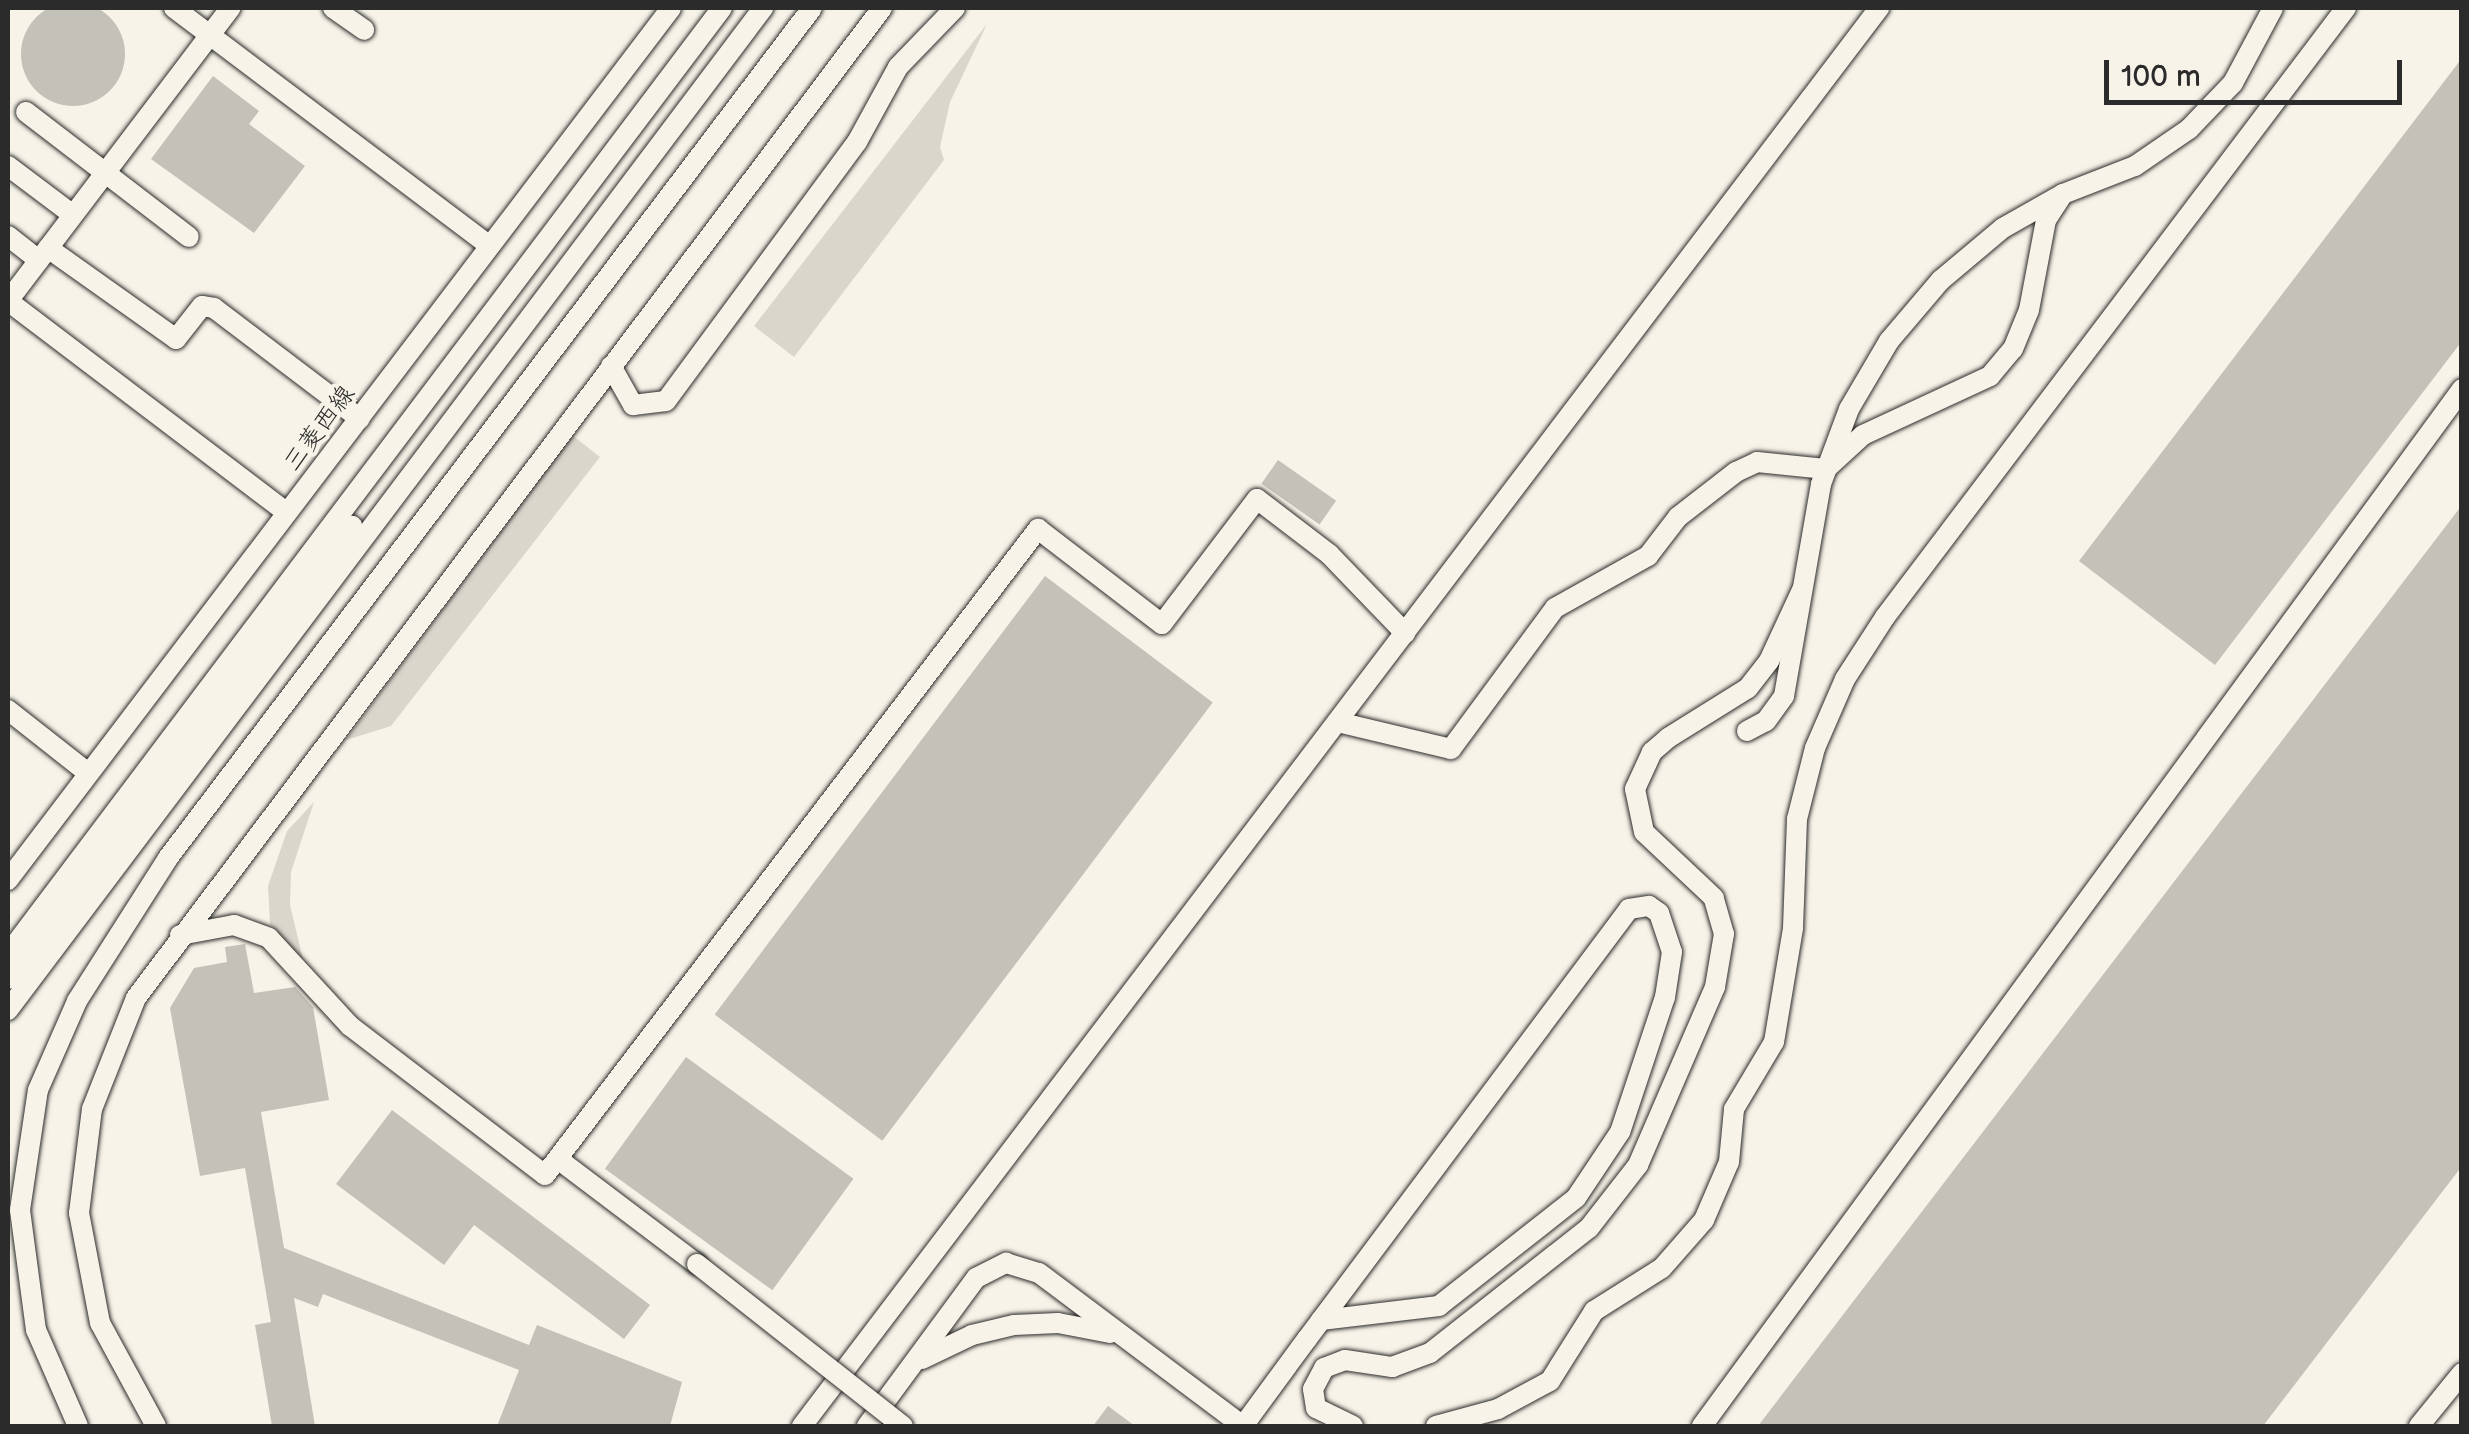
<!DOCTYPE html>
<meta charset="utf-8">
<style>
body{margin:0}
#map{position:relative;width:2469px;height:1434px;overflow:hidden;background:#f7f3e8;font-family:"Balsamiq Sans","Klee One",sans-serif}
div>[style]{position:absolute}
[style*='--x']{left:calc(var(--x)*1px);top:calc(var(--y)*1px);width:calc(var(--w)*1px);rotate:calc(var(--a)*1deg)}
.green>*{inset:0;background:#dad6cc}
.building>*{inset:0;background:#c4c1b9;transform-origin:0 0}
.round{border-radius:50%}
.roads{filter:drop-shadow(0 0 2px #2b2b2b) drop-shadow(0 0 2px #2b2b2b)}
.minor>*{height:20px;margin:-10px;padding:0 10px;transform-origin:10px;border-radius:10px;background:#f7f3e8}
.bridges{filter:drop-shadow(0 0 2px #2b2b2b) drop-shadow(0 0 2px #2b2b2b)}
.minor-bridge>*{height:20px;margin:-10px;padding:0 10px;transform-origin:10px;border-radius:10px;background:#f7f3e8}
span{translate:-50% -50%;white-space:nowrap;text-align:center;line-height:1.15;-webkit-text-stroke:8px #f7f3e8;paint-order:stroke}
.street-label{font-size:25px;color:#2b2b2b}
.frame{position:absolute;inset:0;border:10px solid #2b2b2b;pointer-events:none}
.scale{position:absolute;left:2104px;top:60px;width:298px;height:45px;box-sizing:border-box;border:5px solid #2b2b2b;border-top:0;padding-left:12px;font-size:30px;line-height:35px;white-space:nowrap;color:#2b2b2b;-webkit-text-stroke:8px #f7f3e8;paint-order:stroke}
</style>
<div id="map">
<div class="green">
<i style="clip-path:polygon(987px 24px,950px 102px,940px 147px,944px 160px,794px 357px,754px 326px)"></i>
<i style="clip-path:polygon(572px 435px,600px 457px,391px 726px,346px 740px)"></i>
<i style="clip-path:polygon(314px 802px,291px 872px,290px 905px,304px 964px,270px 924px,268px 886px,287px 831px)"></i>
</div>
<div class="building">
<i class="round" style="left:21px;top:2px;width:104px;height:104px"></i>
<i style="clip-path:polygon(2462px 58px,2462px 341px,2215px 665px,2079px 561px)"></i>
<i style="clip-path:polygon(213px 76px,259px 111px,249px 124px,305px 166px,254px 233px,151px 159px)"></i>
<i style="left:1278px;top:460px;width:71px;height:29px;rotate:35deg"></i>
<i style="clip-path:polygon(2462px 505px,2462px 1166px,2263px 1426px,1758px 1426px)"></i>
<i style="left:1045px;top:576px;width:210px;height:549px;rotate:37deg"></i>
<i style="clip-path:polygon(245px 944px,254px 993px,295px 987px,313px 1007px,329px 1100px,261px 1112px,284px 1248px,529px 1345px,537px 1325px,682px 1382px,670px 1426px,497px 1426px,519px 1370px,323px 1294px,318px 1307px,294px 1298px,315px 1426px,272px 1426px,255px 1325px,271px 1322px,245px 1168px,200px 1176px,170px 1008px,194px 968px,227px 962px,225px 947px)"></i>
<i style="left:686px;top:1057px;width:207px;height:138px;rotate:36deg"></i>
<i style="clip-path:polygon(392px 1110px,650px 1305px,624px 1339px,474px 1225px,444px 1265px,336px 1184px)"></i>
<i style="clip-path:polygon(1108px 1406px,1135px 1426px,1093px 1426px)"></i>
</div>
<div class="roads">
<div class="minor">
<i style="--x:174;--y:8;--w:394;--a:37"></i>
<i style="--x:333;--y:8;--w:38;--a:35"></i>
<i style="--x:26;--y:112;--w:205;--a:37.5"></i>
<i style="--x:8;--y:166;--w:81;--a:37"></i>
<i style="--x:8;--y:236;--w:39;--a:38"></i>
<i style="--x:48;--y:248;--w:157;--a:35.4"></i>
<i style="--x:176;--y:339;--w:42;--a:-51.8"></i>
<i style="--x:202;--y:306;--w:12;--a:9"></i>
<i style="--x:214;--y:308;--w:183;--a:37.2"></i>
<i style="--x:8;--y:301;--w:368;--a:-52.8"></i>
<i style="--x:8;--y:301;--w:350;--a:37.2"></i>
<i style="--x:611;--y:366;--w:45;--a:60.6"></i>
<i style="--x:633;--y:405;--w:33;--a:-7"></i>
<i style="--x:666;--y:401;--w:322;--a:-53.6"></i>
<i style="--x:857;--y:142;--w:85;--a:-61.3"></i>
<i style="--x:898;--y:67;--w:82;--a:-46"></i>
<i style="--x:8;--y:710;--w:102;--a:38.2"></i>
<i style="--x:1338;--y:722;--w:116;--a:13.4"></i>
<i style="--x:1451;--y:749;--w:175;--a:-53.6"></i>
<i style="--x:1555;--y:608;--w:107;--a:-29.2"></i>
<i style="--x:1648;--y:556;--w:49;--a:-52.4"></i>
<i style="--x:1678;--y:517;--w:73;--a:-37.8"></i>
<i style="--x:1736;--y:472;--w:23;--a:-25"></i>
<i style="--x:1757;--y:462;--w:69;--a:5.8"></i>
<i style="--x:1826;--y:469;--w:50;--a:-42.6"></i>
<i style="--x:1863;--y:435;--w:140;--a:-24.9"></i>
<i style="--x:1990;--y:376;--w:35;--a:-50"></i>
<i style="--x:2013;--y:349;--w:42;--a:-67.7"></i>
<i style="--x:2029;--y:310;--w:92;--a:-79.3"></i>
<i style="--x:2046;--y:220;--w:31;--a:-57"></i>
<i style="--x:1747;--y:731;--w:21;--a:-28"></i>
<i style="--x:1766;--y:721;--w:31;--a:-54"></i>
<i style="--x:1784;--y:696;--w:215;--a:-80.1"></i>
<i style="--x:1821;--y:484;--w:80;--a:-69.5"></i>
<i style="--x:1849;--y:409;--w:79;--a:-59.5"></i>
<i style="--x:1889;--y:341;--w:80;--a:-49.6"></i>
<i style="--x:1941;--y:280;--w:81;--a:-40"></i>
<i style="--x:2003;--y:228;--w:69;--a:-29.5"></i>
<i style="--x:2063;--y:194;--w:77;--a:-21.3"></i>
<i style="--x:2135;--y:166;--w:65;--a:-34.4"></i>
<i style="--x:2189;--y:129;--w:64;--a:-46.3"></i>
<i style="--x:2233;--y:83;--w:85;--a:-61.9"></i>
<i style="--x:8;--y:880;--w:1095;--a:-52.75"></i>
<i style="--x:180;--y:935;--w:55;--a:-10.5"></i>
<i style="--x:234;--y:925;--w:37;--a:20"></i>
<i style="--x:269;--y:938;--w:120;--a:47.4"></i>
<i style="--x:350;--y:1026;--w:245;--a:37.4"></i>
<i style="--x:545;--y:1175;--w:813;--a:-52.65"></i>
<i style="--x:1038;--y:529;--w:156;--a:37.5"></i>
<i style="--x:1162;--y:624;--w:157;--a:-52.8"></i>
<i style="--x:1257;--y:499;--w:91;--a:37.4"></i>
<i style="--x:1329;--y:554;--w:110;--a:46.1"></i>
<i style="--x:8;--y:954;--w:1185;--a:-52.96"></i>
<i style="--x:8;--y:979;--w:569;--a:-52.79"></i>
<i style="--x:8;--y:1010;--w:1255;--a:-53"></i>
<i style="--x:558;--y:1159;--w:174;--a:37.1"></i>
<i style="--x:922;--y:1359;--w:55;--a:-25.6"></i>
<i style="--x:972;--y:1335;--w:43;--a:-13.4"></i>
<i style="--x:1014;--y:1325;--w:44;--a:-2.6"></i>
<i style="--x:1058;--y:1323;--w:53;--a:10.9"></i>
<i style="--x:78;--y:1426;--w:105;--a:-113.6"></i>
<i style="--x:36;--y:1330;--w:121;--a:-97.6"></i>
<i style="--x:20;--y:1210;--w:121;--a:-81.5"></i>
<i style="--x:38;--y:1090;--w:97;--a:-66.3"></i>
<i style="--x:77;--y:1001;--w:169;--a:-57.5"></i>
<i style="--x:168;--y:858;--w:1066;--a:-52.85"></i>
<i style="--x:156;--y:1426;--w:117;--a:-118.5"></i>
<i style="--x:100;--y:1323;--w:112;--a:-100.8"></i>
<i style="--x:79;--y:1213;--w:105;--a:-82.9"></i>
<i style="--x:92;--y:1109;--w:119;--a:-68.4"></i>
<i style="--x:136;--y:998;--w:1240;--a:-53"></i>
<i style="--x:802;--y:1426;--w:1781;--a:-52.78"></i>
<i style="--x:867;--y:1426;--w:184;--a:-53.6"></i>
<i style="--x:976;--y:1278;--w:34;--a:-27"></i>
<i style="--x:1006;--y:1263;--w:34;--a:17"></i>
<i style="--x:1039;--y:1273;--w:255;--a:36.9"></i>
<i style="--x:1243;--y:1426;--w:108;--a:-53.7"></i>
<i style="--x:1307;--y:1339;--w:537;--a:-53.17"></i>
<i style="--x:1629;--y:909;--w:20;--a:-9"></i>
<i style="--x:1649;--y:906;--w:12;--a:35"></i>
<i style="--x:1659;--y:913;--w:41;--a:71.6"></i>
<i style="--x:1672;--y:952;--w:46;--a:98.8"></i>
<i style="--x:1665;--y:997;--w:142;--a:108.4"></i>
<i style="--x:1620;--y:1132;--w:79;--a:123.7"></i>
<i style="--x:1576;--y:1198;--w:174;--a:141.8"></i>
<i style="--x:1439;--y:1306;--w:119;--a:173.2"></i>
<i style="--x:1353;--y:1426;--w:41;--a:-154.1"></i>
<i style="--x:1316;--y:1408;--w:19;--a:-99"></i>
<i style="--x:1313;--y:1389;--w:24;--a:-62"></i>
<i style="--x:1324;--y:1368;--w:22;--a:-21"></i>
<i style="--x:1345;--y:1360;--w:48;--a:8.5"></i>
<i style="--x:1392;--y:1367;--w:40;--a:-20.2"></i>
<i style="--x:1430;--y:1353;--w:202;--a:-38.2"></i>
<i style="--x:1589;--y:1228;--w:80;--a:-52.1"></i>
<i style="--x:1638;--y:1165;--w:194;--a:-66.6"></i>
<i style="--x:1715;--y:987;--w:54;--a:-80.4"></i>
<i style="--x:1724;--y:934;--w:37;--a:-106"></i>
<i style="--x:1714;--y:898;--w:96;--a:-136.7"></i>
<i style="--x:1644;--y:832;--w:44;--a:-101.8"></i>
<i style="--x:1635;--y:789;--w:41;--a:-65.3"></i>
<i style="--x:1652;--y:752;--w:21;--a:-41"></i>
<i style="--x:1668;--y:738;--w:94;--a:-32"></i>
<i style="--x:1748;--y:688;--w:34;--a:-52"></i>
<i style="--x:1769;--y:661;--w:78;--a:-65.1"></i>
<i style="--x:1436;--y:1426;--w:64;--a:-15.3"></i>
<i style="--x:1498;--y:1409;--w:59;--a:-28.3"></i>
<i style="--x:1550;--y:1381;--w:83;--a:-57.8"></i>
<i style="--x:1594;--y:1311;--w:80;--a:-32.3"></i>
<i style="--x:1662;--y:1268;--w:64;--a:-48.8"></i>
<i style="--x:1704;--y:1220;--w:63;--a:-66.7"></i>
<i style="--x:1729;--y:1162;--w:53;--a:-84.6"></i>
<i style="--x:1734;--y:1109;--w:78;--a:-59.2"></i>
<i style="--x:1774;--y:1042;--w:116;--a:-80.5"></i>
<i style="--x:1793;--y:928;--w:109;--a:-87.9"></i>
<i style="--x:1797;--y:819;--w:73;--a:-75.8"></i>
<i style="--x:1815;--y:748;--w:75;--a:-66.5"></i>
<i style="--x:1845;--y:679;--w:74;--a:-57.2"></i>
<i style="--x:1885;--y:617;--w:764;--a:-52.88"></i>
<i style="--x:1702;--y:1426;--w:1286;--a:-53.76"></i>
<i style="--x:2419;--y:1426;--w:68;--a:-50.9"></i>
</div>
</div>
<div class="bridges">
<div class="minor-bridge">
<i style="--x:697;--y:1264;--w:262;--a:38.2"></i>
</div>
</div>
<div class="street-label">
<span style="left:320px;top:429px;rotate:-53deg">三菱西線</span>
</div>
<div class="frame"></div>
<div class="scale">100 m</div>
</div>
